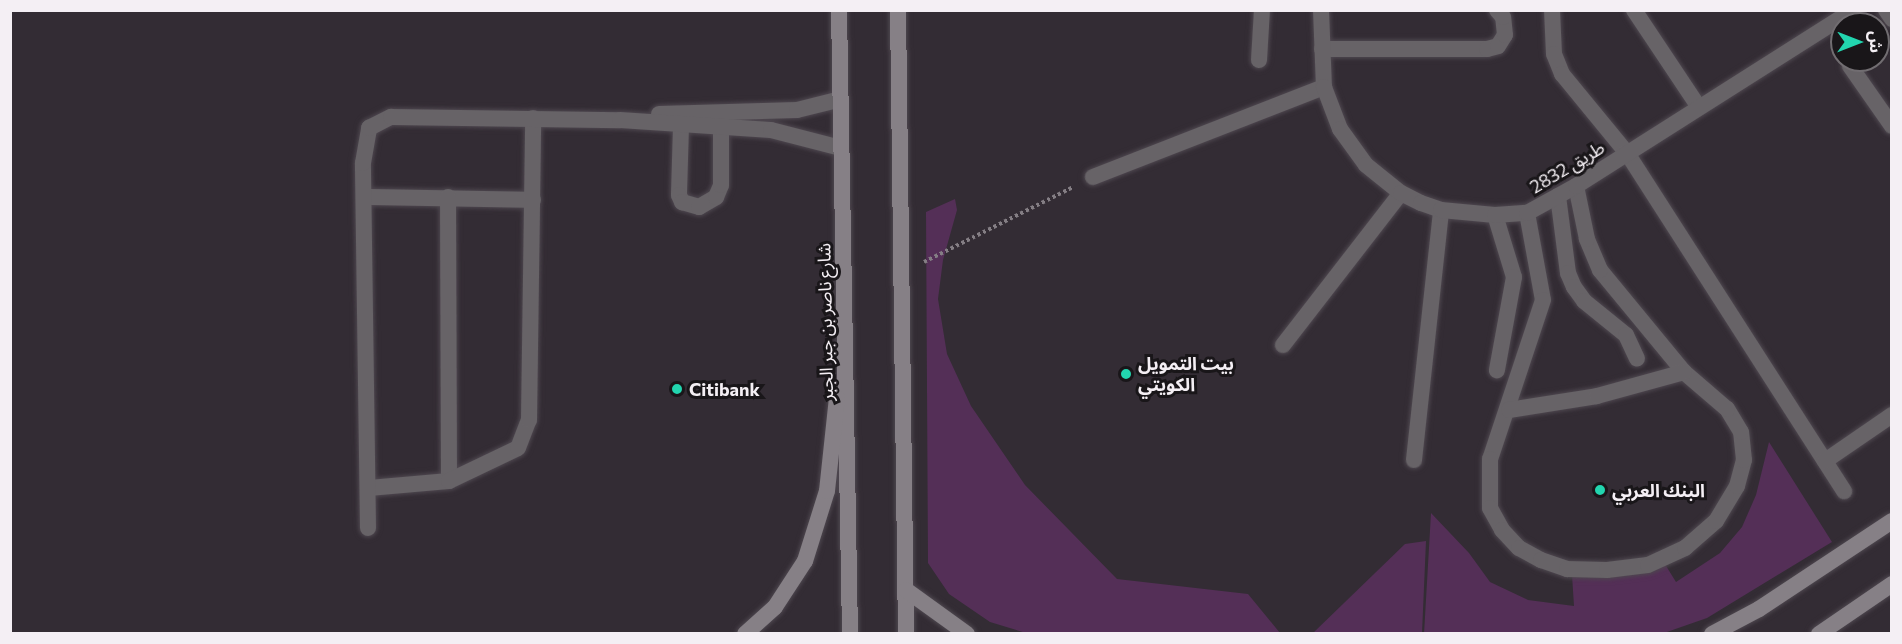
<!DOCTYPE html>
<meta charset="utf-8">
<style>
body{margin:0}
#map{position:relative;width:1902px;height:644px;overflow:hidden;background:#332c34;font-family:Commissioner,"Noto Sans Arabic",sans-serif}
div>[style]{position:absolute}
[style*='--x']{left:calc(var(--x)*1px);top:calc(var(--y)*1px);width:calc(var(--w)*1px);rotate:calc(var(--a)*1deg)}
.green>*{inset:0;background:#542f57}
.path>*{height:4px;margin-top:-2px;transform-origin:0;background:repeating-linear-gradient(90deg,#847e84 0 3px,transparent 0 6px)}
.roads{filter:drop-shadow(0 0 2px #4e474f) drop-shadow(0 0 2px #4e474f)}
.service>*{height:16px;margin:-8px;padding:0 8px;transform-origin:8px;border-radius:8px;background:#676367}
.minor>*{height:16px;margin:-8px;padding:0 8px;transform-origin:8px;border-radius:8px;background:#676367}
.secondary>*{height:16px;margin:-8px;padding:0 8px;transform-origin:8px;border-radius:8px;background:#868086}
.dots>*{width:16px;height:16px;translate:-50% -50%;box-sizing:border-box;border:3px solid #191619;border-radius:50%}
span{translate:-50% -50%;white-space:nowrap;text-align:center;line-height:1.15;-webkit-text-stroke:6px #191619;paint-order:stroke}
.street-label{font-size:18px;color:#f4eff4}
.poi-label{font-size:18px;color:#f4eff4;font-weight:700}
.left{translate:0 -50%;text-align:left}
.frame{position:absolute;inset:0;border:12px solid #f4eff4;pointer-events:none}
.north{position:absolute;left:1830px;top:12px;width:60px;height:60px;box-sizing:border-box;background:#191619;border:2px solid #716d71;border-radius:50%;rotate:90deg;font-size:16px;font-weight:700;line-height:24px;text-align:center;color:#f4eff4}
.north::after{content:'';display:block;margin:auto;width:21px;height:27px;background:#22d5af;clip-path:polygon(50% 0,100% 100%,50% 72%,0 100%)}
</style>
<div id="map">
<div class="green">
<i style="clip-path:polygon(955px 199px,957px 210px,943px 260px,938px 299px,947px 354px,971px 406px,1025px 485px,1117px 579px,1248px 594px,1280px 633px,1026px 633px,990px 622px,949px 594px,928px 563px,926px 212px)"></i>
<i style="clip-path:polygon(1769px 442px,1832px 542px,1707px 618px,1664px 633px,1424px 634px,1431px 513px,1469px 553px,1490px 582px,1528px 600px,1574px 606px,1572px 575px,1663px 561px,1676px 582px,1720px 553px,1742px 527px,1756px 495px)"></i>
<i style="clip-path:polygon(1426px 541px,1422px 633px,1313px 633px,1405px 544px)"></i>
</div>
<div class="path">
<i style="--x:924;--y:262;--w:167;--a:-26.7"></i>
</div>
<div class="roads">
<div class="service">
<i style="--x:1552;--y:10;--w:44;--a:87.4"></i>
<i style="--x:1554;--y:54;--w:22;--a:68"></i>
<i style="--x:1562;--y:74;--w:102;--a:50.6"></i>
<i style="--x:1627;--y:153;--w:402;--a:57.3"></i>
<i style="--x:1634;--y:10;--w:115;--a:56.3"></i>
<i style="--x:1322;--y:49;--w:165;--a:0"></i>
<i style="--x:1487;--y:49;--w:11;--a:-15"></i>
<i style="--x:1498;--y:46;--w:13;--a:-58"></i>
<i style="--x:1505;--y:35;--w:18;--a:-96"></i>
<i style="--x:1503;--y:17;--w:9;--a:-131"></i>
<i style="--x:1259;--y:60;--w:50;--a:-86.6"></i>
<i style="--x:1850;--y:66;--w:73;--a:55"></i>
<i style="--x:659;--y:114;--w:138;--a:-1.7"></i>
<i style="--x:797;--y:110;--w:45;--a:-14"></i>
<i style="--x:681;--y:126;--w:69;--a:91.7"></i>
<i style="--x:679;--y:195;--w:8;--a:67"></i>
<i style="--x:682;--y:202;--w:18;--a:16"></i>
<i style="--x:699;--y:207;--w:20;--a:-30"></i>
<i style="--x:716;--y:197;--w:13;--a:-67"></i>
<i style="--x:721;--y:185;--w:59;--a:-90"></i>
<i style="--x:1093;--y:177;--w:248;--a:-21.3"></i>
<i style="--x:1558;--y:196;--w:78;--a:82.6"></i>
<i style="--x:1568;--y:273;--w:15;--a:67"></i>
<i style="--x:1574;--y:287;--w:17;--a:54"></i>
<i style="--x:1584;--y:301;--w:54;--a:39"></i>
<i style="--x:1626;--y:335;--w:26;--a:65"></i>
<i style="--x:364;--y:197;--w:169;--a:1"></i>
<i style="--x:448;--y:197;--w:284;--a:89.8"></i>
<i style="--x:1527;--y:213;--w:88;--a:79.6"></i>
<i style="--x:1543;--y:300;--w:168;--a:108.4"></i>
<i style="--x:1490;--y:459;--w:49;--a:90"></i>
<i style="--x:1490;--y:508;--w:25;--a:61"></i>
<i style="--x:1502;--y:530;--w:25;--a:47"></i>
<i style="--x:1519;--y:548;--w:25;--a:29"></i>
<i style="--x:1541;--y:560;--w:28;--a:19"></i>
<i style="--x:1567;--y:569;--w:40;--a:1.4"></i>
<i style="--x:1607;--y:570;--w:41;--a:-7"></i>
<i style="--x:1648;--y:565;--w:41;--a:-24.7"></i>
<i style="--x:1685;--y:548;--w:41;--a:-41.1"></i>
<i style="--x:1716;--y:521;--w:41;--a:-59"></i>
<i style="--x:1737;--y:486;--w:27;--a:-75"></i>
<i style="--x:1744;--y:460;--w:28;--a:-96"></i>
<i style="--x:1741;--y:432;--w:27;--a:-121"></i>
<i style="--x:1727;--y:409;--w:57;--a:-139.3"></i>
<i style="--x:1684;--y:372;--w:132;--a:-129.5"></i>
<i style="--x:1600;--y:270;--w:34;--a:-113"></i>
<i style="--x:1587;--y:239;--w:54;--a:-101.7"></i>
<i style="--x:1495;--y:215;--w:65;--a:73"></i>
<i style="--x:1514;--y:277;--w:95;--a:100.4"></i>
<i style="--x:1283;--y:345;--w:192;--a:-52.2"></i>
<i style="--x:1509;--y:410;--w:89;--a:-9"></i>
<i style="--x:1597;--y:396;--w:90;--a:-15.4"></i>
<i style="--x:1414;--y:460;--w:251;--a:-83.8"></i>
<i style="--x:1825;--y:461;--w:81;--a:-34.5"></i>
<i style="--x:369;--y:488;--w:80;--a:-5"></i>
<i style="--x:449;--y:481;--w:76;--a:-25.6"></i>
<i style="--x:518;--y:448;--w:30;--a:-69"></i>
<i style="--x:529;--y:420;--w:302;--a:-89.2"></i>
<i style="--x:368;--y:528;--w:365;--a:-90.8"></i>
<i style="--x:363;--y:163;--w:36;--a:-80"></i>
<i style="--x:369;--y:128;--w:25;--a:-27"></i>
<i style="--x:391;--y:117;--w:229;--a:0.8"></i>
<i style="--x:620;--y:120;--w:151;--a:3.8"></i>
<i style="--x:771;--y:130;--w:72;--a:14.4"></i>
</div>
<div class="minor">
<i style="--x:1321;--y:10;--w:77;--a:87.8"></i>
<i style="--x:1324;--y:87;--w:45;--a:69.1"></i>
<i style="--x:1340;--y:129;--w:44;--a:54.2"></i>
<i style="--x:1366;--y:165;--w:45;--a:38.7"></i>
<i style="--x:1401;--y:193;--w:22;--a:27"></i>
<i style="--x:1421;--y:203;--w:21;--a:19"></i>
<i style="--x:1441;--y:210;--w:54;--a:5.3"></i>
<i style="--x:1495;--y:215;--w:32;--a:-4"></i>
<i style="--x:1527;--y:213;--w:56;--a:-28.9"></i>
<i style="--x:1576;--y:186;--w:328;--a:-32.4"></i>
<i style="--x:1886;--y:10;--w:11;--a:56"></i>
</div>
<div class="secondary">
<i style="--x:839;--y:10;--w:624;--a:88.99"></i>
<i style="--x:898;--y:10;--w:624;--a:89.27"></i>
<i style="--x:906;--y:590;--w:75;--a:35.8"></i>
<i style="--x:745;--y:634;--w:40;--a:-42"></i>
<i style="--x:775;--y:607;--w:55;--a:-56.9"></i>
<i style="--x:805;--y:561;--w:73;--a:-72.6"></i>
<i style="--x:827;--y:491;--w:94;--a:-83.9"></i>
<i style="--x:1712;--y:634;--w:53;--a:-28"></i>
<i style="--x:1759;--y:609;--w:159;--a:-33.5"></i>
<i style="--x:1819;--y:634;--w:88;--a:-34.4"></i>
</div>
</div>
<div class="dots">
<i style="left:1126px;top:374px;background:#22d5af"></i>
<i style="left:677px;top:389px;background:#22d5af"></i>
<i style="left:1600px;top:490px;background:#22d5af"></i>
</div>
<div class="street-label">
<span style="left:1567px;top:167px;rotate:-31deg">طريق 2832</span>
<span style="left:825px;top:322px;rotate:-91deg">شارع ناصر بن جبر الجبر</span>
</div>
<div class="poi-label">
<span class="left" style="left:1138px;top:374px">بيت التمويل<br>الكويتي</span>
<span class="left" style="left:689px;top:389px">Citibank</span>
<span class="left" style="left:1612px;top:490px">البنك العربي</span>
</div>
<div class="frame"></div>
<div class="north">ش</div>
</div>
